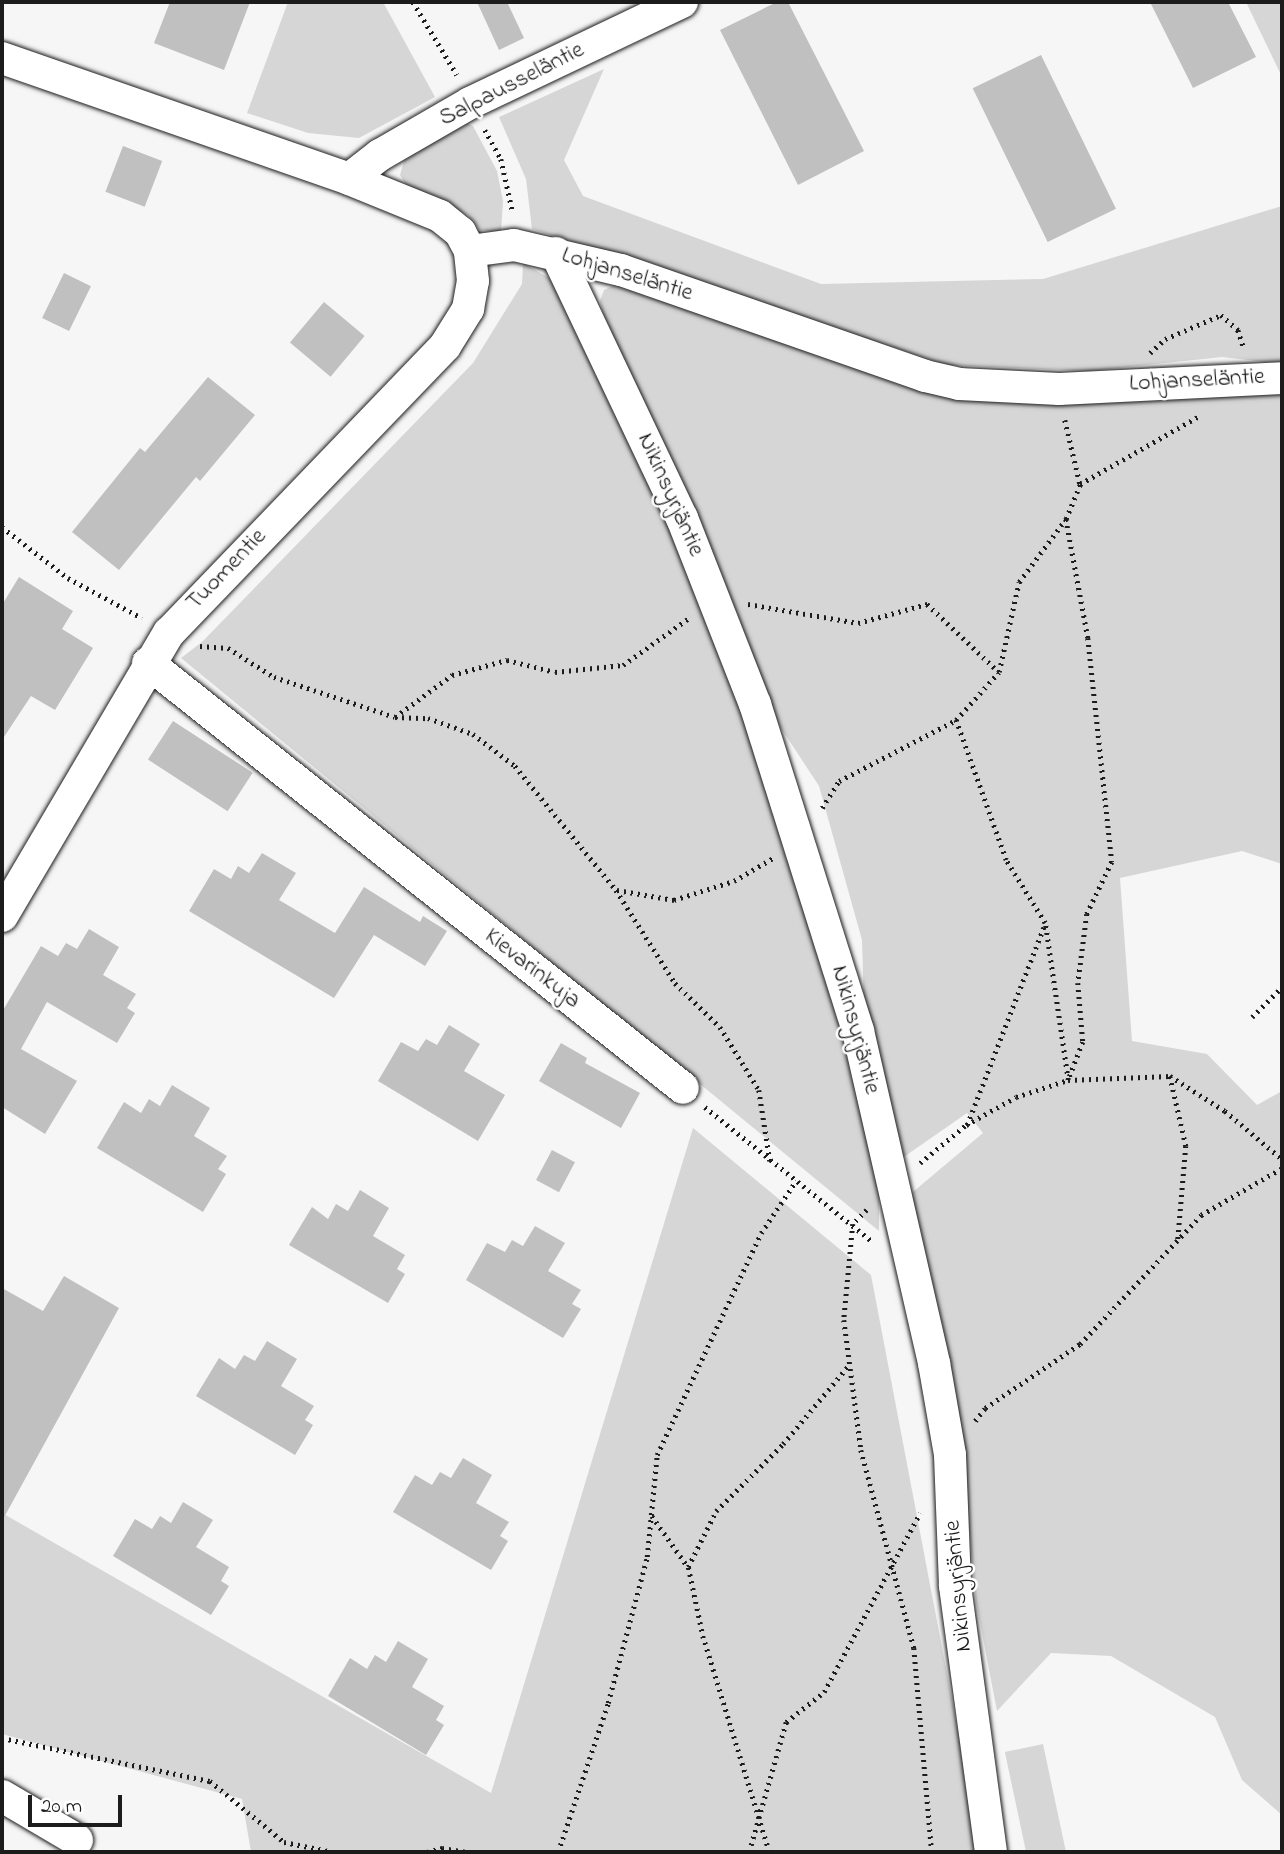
<!DOCTYPE html>
<meta charset="utf-8">
<style>
body{margin:0}
#map{position:relative;width:1284px;height:1854px;overflow:hidden;background:#f6f6f6;font-family:"Indie Flower",sans-serif}
div>[style]{position:absolute}
[style*='--x']{left:calc(var(--x)*1px);top:calc(var(--y)*1px);width:calc(var(--w)*1px);rotate:calc(var(--a)*1deg)}
.green>*{inset:0;background:#d6d6d6;transform-origin:0 0}
.building>*{inset:0;background:#c0c0c0;transform-origin:0 0}
.path>*{height:4.5px;margin-top:-2.25px;transform-origin:0;background:repeating-linear-gradient(90deg,#1c1c1c 0 2px,transparent 0 7px)}
.roads{filter:drop-shadow(0 0 2px #1c1c1c) drop-shadow(0 0 2px #1c1c1c)}
.minor>*{height:32px;margin:-16px;padding:0 16px;transform-origin:16px;border-radius:16px;background:#fff}
span{translate:-50% -50%;white-space:nowrap;text-align:center;line-height:1.15;-webkit-text-stroke:5px #fff;paint-order:stroke}
.street-label{font-size:24px;color:#1c1c1c}
.frame{position:absolute;inset:0;border:4px solid #1c1c1c;pointer-events:none}
.scale{position:absolute;left:28px;top:1795px;width:94px;height:32px;box-sizing:border-box;border:4px solid #1c1c1c;border-top:0;padding-left:9px;font-size:21px;line-height:24px;white-space:nowrap;color:#1c1c1c;-webkit-text-stroke:5px #fff;paint-order:stroke}
</style>
<div id="map">
<div class="green">
<i style="clip-path:polygon(288px 2px,383px 2px,435px 97px,359px 138px,308px 133px,247px 113px)"></i>
<i style="clip-path:polygon(1246px 2px,1282px 2px,1282px 77px)"></i>
<i style="clip-path:polygon(604px 69px,564px 160px,583px 196px,821px 284px,1043px 279px,1282px 206px,1282px 364px,1222px 357px,1090px 371px,947px 365px,532px 229px,526px 179px,499px 117px)"></i>
<i style="clip-path:polygon(464px 122px,473px 126px,497px 171px,503px 201px,501px 232px,480px 230px,468px 215px,406px 185px,400px 175px,404px 161px,418px 143px)"></i>
<i style="clip-path:polygon(523px 263px,549px 278px,564px 296px,627px 426px,763px 752px,824px 953px,879px 1171px,879px 1231px,181px 658px,202px 642px,473px 363px,522px 284px)"></i>
<i style="clip-path:polygon(619px 283px,945px 395px,990px 402px,1092px 400px,1282px 391px,1282px 864px,1242px 851px,1120px 878px,1132px 1041px,1207px 1054px,1257px 1105px,1282px 1091px,1282px 1815px,1242px 1780px,1215px 1717px,1111px 1656px,1051px 1653px,997px 1711px,976px 1602px,965px 1481px,907px 1197px,983px 1133px,967px 1113px,898px 1161px,864px 1007px,862px 940px,819px 786px,779px 725px,720px 574px,604px 316px,600px 301px,604px 290px)"></i>
<i style="clip-path:polygon(693px 1128px,871px 1275px,981px 1852px,251px 1852px,242px 1799px,2px 1734px,2px 1513px,491px 1793px)"></i>
<i style="left:1043px;top:1744px;width:110px;height:39px;rotate:78deg"></i>
</div>
<div class="building">
<i style="clip-path:polygon(170px 2px,250px 2px,224px 70px,154px 43px)"></i>
<i style="clip-path:polygon(477px 2px,507px 2px,524px 38px,499px 50px)"></i>
<i style="clip-path:polygon(777px 2px,788px 2px,864px 151px,798px 185px,720px 30px)"></i>
<i style="clip-path:polygon(1150px 2px,1228px 2px,1256px 57px,1193px 88px)"></i>
<i style="left:1041px;top:55px;width:171px;height:76px;rotate:64deg"></i>
<i style="left:123px;top:146px;width:42px;height:49px;rotate:21deg"></i>
<i style="left:64px;top:273px;width:30px;height:50px;rotate:26deg"></i>
<i style="left:324px;top:302px;width:53px;height:53px;rotate:40deg"></i>
<i style="clip-path:polygon(208px 377px,255px 415px,200px 481px,196px 477px,119px 570px,72px 532px,140px 448px,145px 452px)"></i>
<i style="clip-path:polygon(19px 577px,73px 611px,62px 629px,93px 648px,55px 710px,31px 696px,2px 740px,2px 605px)"></i>
<i style="left:173px;top:721px;width:95px;height:46px;rotate:33deg"></i>
<i style="clip-path:polygon(262px 853px,296px 873px,279px 900px,335px 933px,364px 887px,420px 922px,423px 916px,447px 931px,425px 966px,374px 935px,334px 998px,189px 911px,214px 869px,231px 879px,238px 866px,249px 873px)"></i>
<i style="clip-path:polygon(89px 929px,119px 947px,103px 975px,136px 994px,127px 1008px,135px 1013px,117px 1043px,47px 1002px,21px 1049px,77px 1081px,45px 1134px,2px 1107px,2px 1012px,41px 946px,58px 956px,66px 943px,77px 949px)"></i>
<i style="clip-path:polygon(449px 1025px,480px 1044px,464px 1071px,505px 1095px,478px 1141px,378px 1081px,401px 1042px,418px 1051px,426px 1039px,437px 1045px)"></i>
<i style="clip-path:polygon(561px 1043px,587px 1058px,585px 1063px,640px 1093px,621px 1128px,539px 1081px)"></i>
<i style="clip-path:polygon(172px 1085px,210px 1108px,194px 1136px,227px 1156px,218px 1169px,226px 1174px,203px 1212px,97px 1148px,124px 1102px,141px 1113px,149px 1099px,160px 1106px)"></i>
<i style="left:552px;top:1150px;width:26px;height:34px;rotate:28deg"></i>
<i style="clip-path:polygon(360px 1190px,389px 1208px,373px 1236px,405px 1255px,397px 1269px,405px 1274px,388px 1303px,289px 1245px,312px 1207px,328px 1219px,336px 1204px,348px 1211px)"></i>
<i style="clip-path:polygon(535px 1226px,565px 1243px,548px 1271px,581px 1290px,572px 1304px,581px 1309px,563px 1338px,466px 1280px,487px 1243px,505px 1252px,512px 1240px,523px 1246px)"></i>
<i style="clip-path:polygon(64px 1276px,119px 1308px,2px 1521px,2px 1288px,43px 1311px)"></i>
<i style="clip-path:polygon(267px 1341px,297px 1359px,281px 1386px,314px 1406px,305px 1420px,313px 1425px,295px 1455px,196px 1396px,219px 1358px,235px 1369px,244px 1355px,255px 1361px)"></i>
<i style="clip-path:polygon(463px 1458px,492px 1475px,476px 1503px,509px 1522px,500px 1536px,508px 1541px,491px 1570px,393px 1512px,415px 1475px,432px 1485px,440px 1472px,451px 1478px)"></i>
<i style="clip-path:polygon(183px 1502px,213px 1520px,196px 1547px,229px 1567px,221px 1581px,229px 1586px,211px 1615px,113px 1556px,135px 1519px,152px 1529px,160px 1516px,171px 1523px)"></i>
<i style="clip-path:polygon(398px 1641px,428px 1659px,412px 1687px,444px 1706px,436px 1720px,444px 1725px,426px 1755px,328px 1696px,350px 1658px,367px 1669px,375px 1655px,386px 1662px)"></i>
</div>
<div class="path">
<i style="--x:413;--y:2;--w:85;--a:58.9"></i>
<i style="--x:485;--y:130;--w:33;--a:61"></i>
<i style="--x:501;--y:159;--w:55;--a:77.5"></i>
<i style="--x:1150;--y:353;--w:21;--a:-43"></i>
<i style="--x:1165;--y:339;--w:61;--a:-23.2"></i>
<i style="--x:1221;--y:315;--w:23;--a:41"></i>
<i style="--x:1238;--y:330;--w:20;--a:72"></i>
<i style="--x:1065;--y:420;--w:66;--a:76.8"></i>
<i style="--x:1066;--y:519;--w:121;--a:79.5"></i>
<i style="--x:1088;--y:638;--w:225;--a:83.9"></i>
<i style="--x:1112;--y:862;--w:58;--a:115.7"></i>
<i style="--x:1087;--y:914;--w:70;--a:97.4"></i>
<i style="--x:1078;--y:983;--w:59;--a:85.2"></i>
<i style="--x:1083;--y:1042;--w:40;--a:111"></i>
<i style="--x:2;--y:527;--w:83;--a:37.7"></i>
<i style="--x:68;--y:578;--w:84;--a:28.4"></i>
<i style="--x:748;--y:604;--w:112;--a:9.8"></i>
<i style="--x:858;--y:623;--w:72;--a:-15.4"></i>
<i style="--x:927;--y:604;--w:99;--a:43.4"></i>
<i style="--x:200;--y:646;--w:28;--a:4"></i>
<i style="--x:228;--y:648;--w:54;--a:32.2"></i>
<i style="--x:274;--y:677;--w:127;--a:18.3"></i>
<i style="--x:395;--y:717;--w:33;--a:2"></i>
<i style="--x:428;--y:718;--w:48;--a:19.6"></i>
<i style="--x:473;--y:734;--w:53;--a:37.3"></i>
<i style="--x:515;--y:766;--w:160;--a:50.8"></i>
<i style="--x:616;--y:890;--w:110;--a:57.6"></i>
<i style="--x:675;--y:983;--w:63;--a:44.4"></i>
<i style="--x:720;--y:1027;--w:74;--a:58.2"></i>
<i style="--x:759;--y:1090;--w:72;--a:81.2"></i>
<i style="--x:395;--y:717;--w:71;--a:-36.4"></i>
<i style="--x:452;--y:675;--w:57;--a:-15.3"></i>
<i style="--x:507;--y:660;--w:49;--a:14"></i>
<i style="--x:555;--y:672;--w:68;--a:-5.9"></i>
<i style="--x:623;--y:665;--w:81;--a:-35.5"></i>
<i style="--x:822;--y:808;--w:32;--a:-58"></i>
<i style="--x:839;--y:781;--w:132;--a:-27.5"></i>
<i style="--x:617;--y:890;--w:58;--a:10"></i>
<i style="--x:674;--y:900;--w:63;--a:-17.6"></i>
<i style="--x:734;--y:881;--w:45;--a:-30.5"></i>
<i style="--x:1252;--y:1017;--w:42;--a:-45"></i>
<i style="--x:1170;--y:1076;--w:72;--a:77.1"></i>
<i style="--x:1186;--y:1146;--w:94;--a:94.9"></i>
<i style="--x:1068;--y:1080;--w:159;--a:-98.3"></i>
<i style="--x:1045;--y:923;--w:74;--a:-121.8"></i>
<i style="--x:1006;--y:860;--w:149;--a:-109.7"></i>
<i style="--x:956;--y:720;--w:64;--a:-48.1"></i>
<i style="--x:999;--y:672;--w:92;--a:-77.5"></i>
<i style="--x:1019;--y:582;--w:79;--a:-53.3"></i>
<i style="--x:1066;--y:519;--w:38;--a:-68"></i>
<i style="--x:1080;--y:484;--w:139;--a:-29.7"></i>
<i style="--x:705;--y:1107;--w:216;--a:38.8"></i>
<i style="--x:967;--y:1125;--w:216;--a:-68.8"></i>
<i style="--x:920;--y:1163;--w:60;--a:-39.6"></i>
<i style="--x:966;--y:1125;--w:57;--a:-29.2"></i>
<i style="--x:1016;--y:1097;--w:55;--a:-18.1"></i>
<i style="--x:1068;--y:1080;--w:102;--a:-2.2"></i>
<i style="--x:1170;--y:1076;--w:65;--a:32.5"></i>
<i style="--x:1225;--y:1111;--w:75;--a:40.1"></i>
<i style="--x:867;--y:1210;--w:20;--a:135"></i>
<i style="--x:853;--y:1224;--w:96;--a:95.4"></i>
<i style="--x:844;--y:1320;--w:131;--a:82.5"></i>
<i style="--x:861;--y:1450;--w:205;--a:75"></i>
<i style="--x:914;--y:1648;--w:205;--a:85"></i>
<i style="--x:975;--y:1421;--w:16;--a:-52"></i>
<i style="--x:985;--y:1408;--w:115;--a:-34"></i>
<i style="--x:1080;--y:1344;--w:177;--a:-46.8"></i>
<i style="--x:1201;--y:1215;--w:94;--a:-30.1"></i>
<i style="--x:652;--y:1516;--w:62;--a:54.8"></i>
<i style="--x:2;--y:1738;--w:212;--a:11.7"></i>
<i style="--x:210;--y:1781;--w:96;--a:39.5"></i>
<i style="--x:284;--y:1842;--w:50;--a:11.5"></i>
<i style="--x:427;--y:1852;--w:16;--a:-15"></i>
<i style="--x:442;--y:1848;--w:25;--a:9"></i>
<i style="--x:558;--y:1852;--w:157;--a:-71.4"></i>
<i style="--x:608;--y:1703;--w:151;--a:-75"></i>
<i style="--x:647;--y:1557;--w:102;--a:-84.4"></i>
<i style="--x:657;--y:1455;--w:245;--a:-64.9"></i>
<i style="--x:761;--y:1233;--w:63;--a:-56.1"></i>
<i style="--x:749;--y:1852;--w:135;--a:-74.1"></i>
<i style="--x:786;--y:1722;--w:48;--a:-38.3"></i>
<i style="--x:824;--y:1692;--w:203;--a:-61.8"></i>
<i style="--x:769;--y:1852;--w:224;--a:-107.1"></i>
<i style="--x:703;--y:1638;--w:73;--a:-101.9"></i>
<i style="--x:688;--y:1567;--w:63;--a:-63.4"></i>
<i style="--x:716;--y:1511;--w:95;--a:-45"></i>
<i style="--x:783;--y:1444;--w:104;--a:-50.1"></i>
</div>
<div class="roads">
<div class="minor">
<i style="--x:2;--y:58;--w:367;--a:19.2"></i>
<i style="--x:349;--y:179;--w:98;--a:22.1"></i>
<i style="--x:440;--y:216;--w:26;--a:39"></i>
<i style="--x:460;--y:232;--w:21;--a:62"></i>
<i style="--x:470;--y:251;--w:44;--a:-7.8"></i>
<i style="--x:514;--y:245;--w:110;--a:13.2"></i>
<i style="--x:621;--y:270;--w:322;--a:19.2"></i>
<i style="--x:925;--y:376;--w:35;--a:13"></i>
<i style="--x:959;--y:384;--w:100;--a:2.9"></i>
<i style="--x:1059;--y:389;--w:223;--a:-2.8"></i>
<i style="--x:349;--y:179;--w:39;--a:-38"></i>
<i style="--x:380;--y:155;--w:104;--a:-30"></i>
<i style="--x:470;--y:103;--w:235;--a:-25.5"></i>
<i style="--x:556;--y:253;--w:293;--a:64.6"></i>
<i style="--x:682;--y:518;--w:200;--a:68.6"></i>
<i style="--x:755;--y:704;--w:343;--a:72.5"></i>
<i style="--x:858;--y:1031;--w:341;--a:77.1"></i>
<i style="--x:934;--y:1363;--w:93;--a:80.1"></i>
<i style="--x:950;--y:1455;--w:131;--a:87.8"></i>
<i style="--x:955;--y:1586;--w:268;--a:82.3"></i>
<i style="--x:148;--y:663;--w:683;--a:38.46"></i>
<i style="--x:2;--y:916;--w:329;--a:-59.5"></i>
<i style="--x:169;--y:633;--w:398;--a:-46.1"></i>
<i style="--x:445;--y:346;--w:44;--a:-58.1"></i>
<i style="--x:468;--y:309;--w:28;--a:-80"></i>
<i style="--x:473;--y:281;--w:30;--a:-96"></i>
<i style="--x:2;--y:1796;--w:87;--a:30.4"></i>
</div>
</div>
<div class="street-label">
<span style="left:512px;top:85px;rotate:-27deg">Salpausseläntie</span>
<span style="left:627px;top:275px;rotate:17deg">Lohjanseläntie</span>
<span style="left:1197px;top:381px;rotate:-3deg">Lohjanseläntie</span>
<span style="left:670px;top:495px;rotate:66deg">Nikinsyrjäntie</span>
<span style="left:227px;top:570px;rotate:-46deg">Tuomentie</span>
<span style="left:532px;top:969px;rotate:38deg">Kievarinkuja</span>
<span style="left:855px;top:1030px;rotate:75deg">Nikinsyrjäntie</span>
<span style="left:959px;top:1586px;rotate:-95deg">Nikinsyrjäntie</span>
</div>
<div class="frame"></div>
<div class="scale">20 m</div>
</div>
